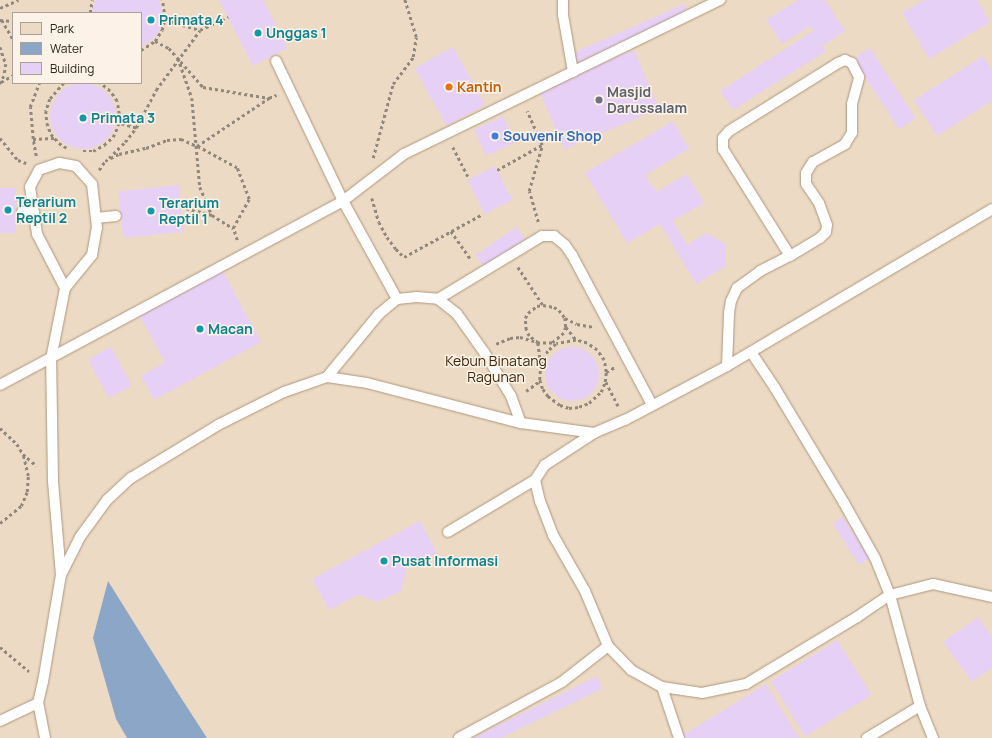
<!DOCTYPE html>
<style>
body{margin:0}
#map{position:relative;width:992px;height:738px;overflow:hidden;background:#fcf2e7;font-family:Manrope,sans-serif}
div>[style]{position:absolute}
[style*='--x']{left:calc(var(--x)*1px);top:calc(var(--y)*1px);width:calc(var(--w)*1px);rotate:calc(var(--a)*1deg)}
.green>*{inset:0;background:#eddac4}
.water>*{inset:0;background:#8ba6c6}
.building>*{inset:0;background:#e7d0f6;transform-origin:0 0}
.round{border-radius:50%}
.path>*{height:2.5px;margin-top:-1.25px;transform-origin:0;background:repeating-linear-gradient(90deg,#90877d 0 3px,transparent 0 6px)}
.roads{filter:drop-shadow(0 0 1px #ae977d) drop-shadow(0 0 1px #ae977d)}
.lane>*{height:10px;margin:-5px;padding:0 5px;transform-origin:5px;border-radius:5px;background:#fff}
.dots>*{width:11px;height:11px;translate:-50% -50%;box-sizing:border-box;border:2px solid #fcf2e7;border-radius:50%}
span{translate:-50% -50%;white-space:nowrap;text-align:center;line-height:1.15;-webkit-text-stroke:3px #fcf2e7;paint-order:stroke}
.culture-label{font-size:14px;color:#0d838f;font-weight:700}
.left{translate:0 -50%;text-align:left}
.food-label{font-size:14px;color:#c56008;font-weight:700}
.worship-label{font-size:14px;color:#5b616d;font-weight:700}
.shop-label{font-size:14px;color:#366cbe;font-weight:700}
.park-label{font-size:14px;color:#3c260b}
.legend{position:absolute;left:12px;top:12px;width:130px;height:72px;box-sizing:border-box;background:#fcf2e7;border:1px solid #aaa095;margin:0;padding:5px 7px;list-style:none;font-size:12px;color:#2e251b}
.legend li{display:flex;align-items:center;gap:8px;height:20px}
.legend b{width:20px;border:1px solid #aaa095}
</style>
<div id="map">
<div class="green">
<i style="clip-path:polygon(evenodd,0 0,992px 0,992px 738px,0 738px,0 0,13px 13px,141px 13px,141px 83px,13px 83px,13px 13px)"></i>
</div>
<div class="water">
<i style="clip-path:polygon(108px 581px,176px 690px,207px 738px,127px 738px,116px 719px,93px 638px)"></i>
</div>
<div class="building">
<i style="clip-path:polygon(95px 0,159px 0,163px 14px,161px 27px,155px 37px,141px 47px,141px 13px,92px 13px)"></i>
<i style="clip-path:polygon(219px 0,263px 0,287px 48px,253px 66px)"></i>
<i style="clip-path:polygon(798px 0,825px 0,845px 31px,822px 46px,826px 51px,733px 110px,720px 91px,813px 31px,810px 26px,782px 44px,766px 20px)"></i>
<i style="clip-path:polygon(924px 0,977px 0,990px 22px,929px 59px,902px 13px)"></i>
<i style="left:684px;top:4px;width:10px;height:122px;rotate:66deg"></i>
<i style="left:453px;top:47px;width:66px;height:44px;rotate:61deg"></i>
<i style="left:870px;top:48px;width:84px;height:20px;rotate:57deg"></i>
<i style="left:634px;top:50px;width:64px;height:103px;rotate:67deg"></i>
<i style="clip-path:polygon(983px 56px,992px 70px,992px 101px,937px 136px,914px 100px)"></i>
<i class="round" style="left:50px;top:83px;width:66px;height:66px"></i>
<i style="left:503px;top:116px;width:29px;height:32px;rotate:65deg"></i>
<i style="clip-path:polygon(673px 121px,689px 149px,645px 175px,656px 192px,687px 174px,704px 203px,673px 221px,687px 245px,706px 233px,726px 244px,726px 266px,696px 284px,660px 224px,627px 243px,585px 173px)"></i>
<i style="left:495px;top:166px;width:38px;height:31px;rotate:63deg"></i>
<i style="left:179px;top:185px;width:47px;height:61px;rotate:84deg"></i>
<i style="left:0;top:188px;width:16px;height:45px"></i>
<i style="left:516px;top:227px;width:16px;height:49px;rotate:55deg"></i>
<i style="clip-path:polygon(222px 270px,261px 342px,154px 400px,141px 376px,165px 362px,139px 315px)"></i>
<i style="left:111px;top:347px;width:44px;height:26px;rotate:62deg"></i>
<i class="round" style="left:545px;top:347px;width:54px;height:54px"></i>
<i style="left:843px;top:517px;width:49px;height:12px;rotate:58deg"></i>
<i style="clip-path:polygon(420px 521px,437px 553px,407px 568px,401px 591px,378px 602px,358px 595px,329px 610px,312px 579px)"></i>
<i style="clip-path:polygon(978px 617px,992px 637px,992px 668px,972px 682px,943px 642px)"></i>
<i style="left:837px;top:640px;width:65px;height:78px;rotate:58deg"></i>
<i style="clip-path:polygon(597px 676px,602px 689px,501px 738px,473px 738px)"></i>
<i style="clip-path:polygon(766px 684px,799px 738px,681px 738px,680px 737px)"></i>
</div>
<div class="path">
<i style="--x:0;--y:8;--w:20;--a:-24"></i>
<i style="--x:90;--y:13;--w:13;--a:-81"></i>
<i style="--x:0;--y:20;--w:13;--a:4"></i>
<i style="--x:2;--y:20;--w:22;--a:60"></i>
<i style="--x:165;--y:20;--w:36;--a:16"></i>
<i style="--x:200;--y:30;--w:31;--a:-25"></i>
<i style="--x:155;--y:41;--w:16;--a:27"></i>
<i style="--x:169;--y:48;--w:52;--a:48.9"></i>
<i style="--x:203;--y:87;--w:67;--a:9.5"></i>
<i style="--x:269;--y:98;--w:8;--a:-23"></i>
<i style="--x:0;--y:47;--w:18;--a:71"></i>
<i style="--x:6;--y:64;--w:12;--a:99"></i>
<i style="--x:4;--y:76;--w:9;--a:117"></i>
<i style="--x:141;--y:50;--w:17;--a:-33"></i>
<i style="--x:155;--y:41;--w:13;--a:-58"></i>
<i style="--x:162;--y:30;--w:12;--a:-76"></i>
<i style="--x:165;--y:18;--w:18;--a:-99"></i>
<i style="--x:178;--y:58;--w:42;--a:70.7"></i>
<i style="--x:192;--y:98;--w:89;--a:84.9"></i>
<i style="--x:200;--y:187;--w:30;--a:67"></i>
<i style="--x:1;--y:82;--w:14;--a:-30"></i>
<i style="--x:64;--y:83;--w:21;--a:131"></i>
<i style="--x:50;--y:99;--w:13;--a:108"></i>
<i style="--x:46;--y:111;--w:12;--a:85"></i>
<i style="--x:47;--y:123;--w:12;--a:70"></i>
<i style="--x:51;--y:134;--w:12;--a:48"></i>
<i style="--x:59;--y:143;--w:9;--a:32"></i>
<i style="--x:136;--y:128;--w:43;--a:-62.2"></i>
<i style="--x:156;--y:90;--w:74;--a:-53.7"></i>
<i style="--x:0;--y:138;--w:28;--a:51"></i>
<i style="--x:18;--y:160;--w:9;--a:21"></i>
<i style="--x:33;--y:139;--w:32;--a:-95"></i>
<i style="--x:30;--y:107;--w:26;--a:-69"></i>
<i style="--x:453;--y:147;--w:36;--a:63"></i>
<i style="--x:83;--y:151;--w:10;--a:0"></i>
<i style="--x:93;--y:151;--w:13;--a:-29"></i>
<i style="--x:104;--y:145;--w:12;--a:-42"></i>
<i style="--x:113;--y:137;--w:12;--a:-66"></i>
<i style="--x:118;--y:126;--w:12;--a:-85"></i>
<i style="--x:119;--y:114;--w:13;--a:-99"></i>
<i style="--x:117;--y:101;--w:12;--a:-125"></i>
<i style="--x:110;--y:91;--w:13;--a:-141"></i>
<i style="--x:36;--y:156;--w:17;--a:-100"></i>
<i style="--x:33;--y:139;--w:21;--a:-3"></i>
<i style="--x:109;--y:158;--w:23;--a:-45"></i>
<i style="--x:125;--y:142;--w:18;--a:-52"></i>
<i style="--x:136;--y:128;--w:19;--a:-164"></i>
<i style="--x:373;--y:158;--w:77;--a:-74.9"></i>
<i style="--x:393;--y:84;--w:34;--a:-53"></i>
<i style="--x:413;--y:57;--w:20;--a:-81"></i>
<i style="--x:416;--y:37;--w:39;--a:-107"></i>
<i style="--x:99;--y:170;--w:11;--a:-56"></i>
<i style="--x:105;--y:161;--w:16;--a:-27"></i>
<i style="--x:119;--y:154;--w:28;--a:-13"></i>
<i style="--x:146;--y:148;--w:22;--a:-21"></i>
<i style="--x:167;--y:140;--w:14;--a:-4"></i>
<i style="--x:181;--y:139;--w:17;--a:24"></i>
<i style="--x:497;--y:170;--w:51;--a:-29.1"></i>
<i style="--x:542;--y:145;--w:37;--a:-114"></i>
<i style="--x:372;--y:198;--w:25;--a:74"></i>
<i style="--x:379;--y:222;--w:17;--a:62"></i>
<i style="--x:387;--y:237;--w:15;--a:53"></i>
<i style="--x:396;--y:249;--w:11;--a:45"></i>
<i style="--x:404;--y:257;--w:90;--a:-28.6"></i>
<i style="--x:186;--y:208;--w:27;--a:15"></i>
<i style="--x:212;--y:215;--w:25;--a:32"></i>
<i style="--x:538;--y:222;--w:32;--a:-106"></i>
<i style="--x:529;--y:191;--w:47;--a:-73.9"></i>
<i style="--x:451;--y:231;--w:35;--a:55"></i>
<i style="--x:237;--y:240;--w:13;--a:-108"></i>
<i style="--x:233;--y:228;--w:33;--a:-61"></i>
<i style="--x:249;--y:199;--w:33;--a:-111"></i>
<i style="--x:237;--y:168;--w:46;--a:-151.2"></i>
<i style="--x:197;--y:146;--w:87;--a:-33.7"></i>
<i style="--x:518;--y:267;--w:45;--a:56.7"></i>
<i style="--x:565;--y:318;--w:9;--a:84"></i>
<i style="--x:566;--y:327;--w:6;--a:108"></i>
<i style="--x:564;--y:333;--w:16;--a:140"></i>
<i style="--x:552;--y:343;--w:14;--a:180"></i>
<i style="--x:538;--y:343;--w:11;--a:-142"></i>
<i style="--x:529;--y:336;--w:7;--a:-117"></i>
<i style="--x:526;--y:330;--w:12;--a:-95"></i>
<i style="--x:525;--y:318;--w:6;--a:-59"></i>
<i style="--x:528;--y:313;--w:11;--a:-38"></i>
<i style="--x:537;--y:306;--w:6;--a:-9"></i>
<i style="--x:543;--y:305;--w:11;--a:10"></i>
<i style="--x:554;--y:307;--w:6;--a:31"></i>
<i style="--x:559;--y:310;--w:10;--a:53"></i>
<i style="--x:565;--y:318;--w:13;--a:27"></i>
<i style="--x:577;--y:324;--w:17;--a:10"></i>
<i style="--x:566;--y:327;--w:16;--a:52"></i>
<i style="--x:538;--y:343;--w:22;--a:82"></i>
<i style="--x:541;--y:365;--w:15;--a:94"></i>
<i style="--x:540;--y:380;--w:9;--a:72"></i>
<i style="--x:543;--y:389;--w:9;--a:54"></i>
<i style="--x:548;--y:396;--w:15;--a:37"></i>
<i style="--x:560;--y:405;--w:9;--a:18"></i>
<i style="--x:569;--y:408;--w:10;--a:-6"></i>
<i style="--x:579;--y:407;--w:11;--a:-22"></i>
<i style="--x:589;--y:403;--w:16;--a:-43"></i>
<i style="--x:601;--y:392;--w:11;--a:-68"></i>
<i style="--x:605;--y:382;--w:10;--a:-84"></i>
<i style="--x:606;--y:372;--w:12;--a:-99"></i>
<i style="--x:604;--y:360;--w:12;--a:-125"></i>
<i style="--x:597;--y:350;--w:12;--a:-145"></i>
<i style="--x:587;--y:343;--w:11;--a:-165"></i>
<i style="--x:576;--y:340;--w:20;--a:169"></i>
<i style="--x:556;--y:344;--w:11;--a:139"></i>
<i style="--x:548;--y:351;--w:16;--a:117"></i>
<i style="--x:496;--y:344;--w:15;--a:-23"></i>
<i style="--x:510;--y:338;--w:10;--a:-6"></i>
<i style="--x:520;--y:337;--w:15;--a:16"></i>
<i style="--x:606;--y:372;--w:10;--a:-29"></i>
<i style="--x:606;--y:382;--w:27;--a:63"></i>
<i style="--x:526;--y:391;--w:17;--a:-36"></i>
<i style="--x:0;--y:428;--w:23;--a:43"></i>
<i style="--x:17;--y:444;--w:12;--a:59"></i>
<i style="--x:0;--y:523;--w:27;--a:-39"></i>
<i style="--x:21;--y:506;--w:15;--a:-67"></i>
<i style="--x:27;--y:492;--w:16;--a:-86"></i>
<i style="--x:28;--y:476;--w:23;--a:-103"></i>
<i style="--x:23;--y:454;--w:18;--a:41"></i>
<i style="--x:0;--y:647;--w:38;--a:40"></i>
</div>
<div class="roads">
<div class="lane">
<i style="--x:563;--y:0;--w:15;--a:90"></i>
<i style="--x:563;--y:15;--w:58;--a:80"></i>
<i style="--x:276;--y:61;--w:155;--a:64.4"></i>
<i style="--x:343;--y:201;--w:112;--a:61.1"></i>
<i style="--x:22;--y:212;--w:12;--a:0"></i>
<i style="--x:96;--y:218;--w:20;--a:-6"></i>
<i style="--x:438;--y:299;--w:122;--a:-31.2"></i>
<i style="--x:542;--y:236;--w:12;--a:0"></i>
<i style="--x:554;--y:236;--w:14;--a:39"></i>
<i style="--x:565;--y:245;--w:12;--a:55"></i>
<i style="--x:572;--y:255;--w:170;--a:61.9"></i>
<i style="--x:751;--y:352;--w:43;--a:56.3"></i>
<i style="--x:775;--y:388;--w:134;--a:59"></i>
<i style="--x:844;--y:503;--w:63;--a:60.6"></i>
<i style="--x:875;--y:558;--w:40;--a:68"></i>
<i style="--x:890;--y:595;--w:115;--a:74.9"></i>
<i style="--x:920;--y:706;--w:35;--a:68"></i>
<i style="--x:727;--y:366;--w:53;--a:-87.8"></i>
<i style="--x:729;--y:313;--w:12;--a:-81"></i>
<i style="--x:731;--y:301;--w:14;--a:-65"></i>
<i style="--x:737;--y:288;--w:29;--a:-36"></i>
<i style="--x:760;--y:271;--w:34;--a:-27"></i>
<i style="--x:790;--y:256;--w:35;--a:-31"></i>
<i style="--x:820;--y:238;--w:8;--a:-45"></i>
<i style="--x:826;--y:232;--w:7;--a:-82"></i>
<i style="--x:827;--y:225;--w:23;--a:-110"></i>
<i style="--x:819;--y:203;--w:23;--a:-124"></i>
<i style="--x:806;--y:184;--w:11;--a:-90"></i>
<i style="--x:806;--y:173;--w:13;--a:-58"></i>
<i style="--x:813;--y:162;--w:37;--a:-29"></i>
<i style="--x:845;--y:144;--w:13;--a:-58"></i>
<i style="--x:852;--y:133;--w:29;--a:-90"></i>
<i style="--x:852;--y:104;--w:28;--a:-75"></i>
<i style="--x:859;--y:77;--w:16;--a:-117"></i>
<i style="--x:852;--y:63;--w:8;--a:-157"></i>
<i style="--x:845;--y:60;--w:8;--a:157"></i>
<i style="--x:838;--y:63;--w:128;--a:148"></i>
<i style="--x:729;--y:131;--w:9;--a:131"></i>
<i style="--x:723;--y:138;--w:11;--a:90"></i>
<i style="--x:723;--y:149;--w:126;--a:57.9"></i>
<i style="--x:327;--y:377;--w:82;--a:-50.5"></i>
<i style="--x:379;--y:314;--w:23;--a:-40"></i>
<i style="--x:397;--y:299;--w:20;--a:-6"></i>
<i style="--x:417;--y:297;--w:21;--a:5"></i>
<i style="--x:438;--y:299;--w:24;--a:38"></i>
<i style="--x:457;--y:314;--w:47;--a:54.6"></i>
<i style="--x:484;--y:352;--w:52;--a:58.5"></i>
<i style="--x:511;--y:396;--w:29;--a:70"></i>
<i style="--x:0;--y:385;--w:389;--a:-28.2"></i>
<i style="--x:343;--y:201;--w:77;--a:-37.6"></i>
<i style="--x:404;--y:154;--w:352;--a:-26"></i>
<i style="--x:594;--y:433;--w:59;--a:146.9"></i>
<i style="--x:545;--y:465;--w:18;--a:124"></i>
<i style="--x:535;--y:480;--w:22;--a:77"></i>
<i style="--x:540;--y:501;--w:36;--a:69"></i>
<i style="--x:553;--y:535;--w:64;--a:60.3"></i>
<i style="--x:585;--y:591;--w:60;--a:67.3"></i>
<i style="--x:608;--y:646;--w:33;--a:46"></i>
<i style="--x:631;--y:670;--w:35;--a:29"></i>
<i style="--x:662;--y:687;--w:40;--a:8.5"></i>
<i style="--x:702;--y:693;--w:45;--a:-11.6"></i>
<i style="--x:746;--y:684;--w:130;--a:-31.1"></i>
<i style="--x:857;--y:617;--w:40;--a:-34"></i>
<i style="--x:890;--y:595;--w:44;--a:-14.3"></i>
<i style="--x:933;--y:584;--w:60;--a:12.4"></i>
<i style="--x:448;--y:532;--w:101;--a:-30.9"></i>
<i style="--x:61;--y:575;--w:94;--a:-94.9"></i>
<i style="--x:53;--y:481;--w:122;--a:-90.9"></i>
<i style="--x:51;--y:359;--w:72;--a:-78.8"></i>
<i style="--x:65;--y:288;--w:43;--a:-50.7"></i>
<i style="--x:92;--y:255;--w:27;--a:-80"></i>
<i style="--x:97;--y:228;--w:44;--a:-96.5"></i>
<i style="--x:92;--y:184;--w:24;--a:-132"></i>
<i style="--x:76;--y:166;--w:17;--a:-170"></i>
<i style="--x:59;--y:163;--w:21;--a:161"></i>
<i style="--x:39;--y:170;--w:19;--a:118"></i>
<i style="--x:30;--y:187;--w:48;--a:81.5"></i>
<i style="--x:37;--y:234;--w:61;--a:62.6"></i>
<i style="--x:662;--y:687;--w:54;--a:71.6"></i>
<i style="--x:0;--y:721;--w:42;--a:-25.3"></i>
<i style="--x:45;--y:738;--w:36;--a:-101"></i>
<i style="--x:38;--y:703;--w:22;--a:-77"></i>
<i style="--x:43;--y:682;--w:109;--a:-80.5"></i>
<i style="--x:61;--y:575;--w:42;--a:-63.4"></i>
<i style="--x:80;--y:537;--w:46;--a:-53.9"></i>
<i style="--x:107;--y:500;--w:33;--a:-43"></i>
<i style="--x:131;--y:478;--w:102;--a:-31.3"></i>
<i style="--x:218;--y:425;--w:74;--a:-26.6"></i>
<i style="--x:284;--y:392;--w:46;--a:-19.2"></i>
<i style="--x:327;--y:377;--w:40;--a:8.5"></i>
<i style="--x:367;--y:383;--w:159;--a:14.6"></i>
<i style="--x:521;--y:423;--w:74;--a:7.8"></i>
<i style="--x:594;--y:433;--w:34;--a:-23"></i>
<i style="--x:625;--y:420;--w:115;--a:-27.9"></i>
<i style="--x:727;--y:366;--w:308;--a:-30.6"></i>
<i style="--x:459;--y:738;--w:117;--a:-28.5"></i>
<i style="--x:562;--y:682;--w:58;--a:-38"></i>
<i style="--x:867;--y:738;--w:62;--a:-31.1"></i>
</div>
</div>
<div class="dots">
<i style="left:151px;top:20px;background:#0f9aa8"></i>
<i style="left:258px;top:33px;background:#0f9aa8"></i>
<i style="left:449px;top:87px;background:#e8710a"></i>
<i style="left:599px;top:100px;background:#6b7280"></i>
<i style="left:83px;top:118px;background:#0f9aa8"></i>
<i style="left:495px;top:136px;background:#3f7fe0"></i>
<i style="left:8px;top:210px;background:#0f9aa8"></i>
<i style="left:151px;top:211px;background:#0f9aa8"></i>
<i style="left:200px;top:329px;background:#0f9aa8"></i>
<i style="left:384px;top:561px;background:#0f9aa8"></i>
</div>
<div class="culture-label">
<span class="left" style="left:159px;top:20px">Primata 4</span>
<span class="left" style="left:266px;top:33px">Unggas 1</span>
<span class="left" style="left:91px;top:118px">Primata 3</span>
<span class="left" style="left:16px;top:210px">Terarium<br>Reptil 2</span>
<span class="left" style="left:159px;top:211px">Terarium<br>Reptil 1</span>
<span class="left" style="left:208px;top:329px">Macan</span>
<span class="left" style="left:392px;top:561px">Pusat Informasi</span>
</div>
<div class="food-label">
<span class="left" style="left:457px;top:87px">Kantin</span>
</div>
<div class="worship-label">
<span class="left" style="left:607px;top:100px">Masjid<br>Darussalam</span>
</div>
<div class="shop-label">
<span class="left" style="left:503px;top:136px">Souvenir Shop</span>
</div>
<div class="park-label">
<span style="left:496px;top:369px">Kebun Binatang<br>Ragunan</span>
</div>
<ul class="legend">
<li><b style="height:11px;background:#eddac4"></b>Park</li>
<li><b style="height:11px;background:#8ba6c6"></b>Water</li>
<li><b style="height:11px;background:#e7d0f6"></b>Building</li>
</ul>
</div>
